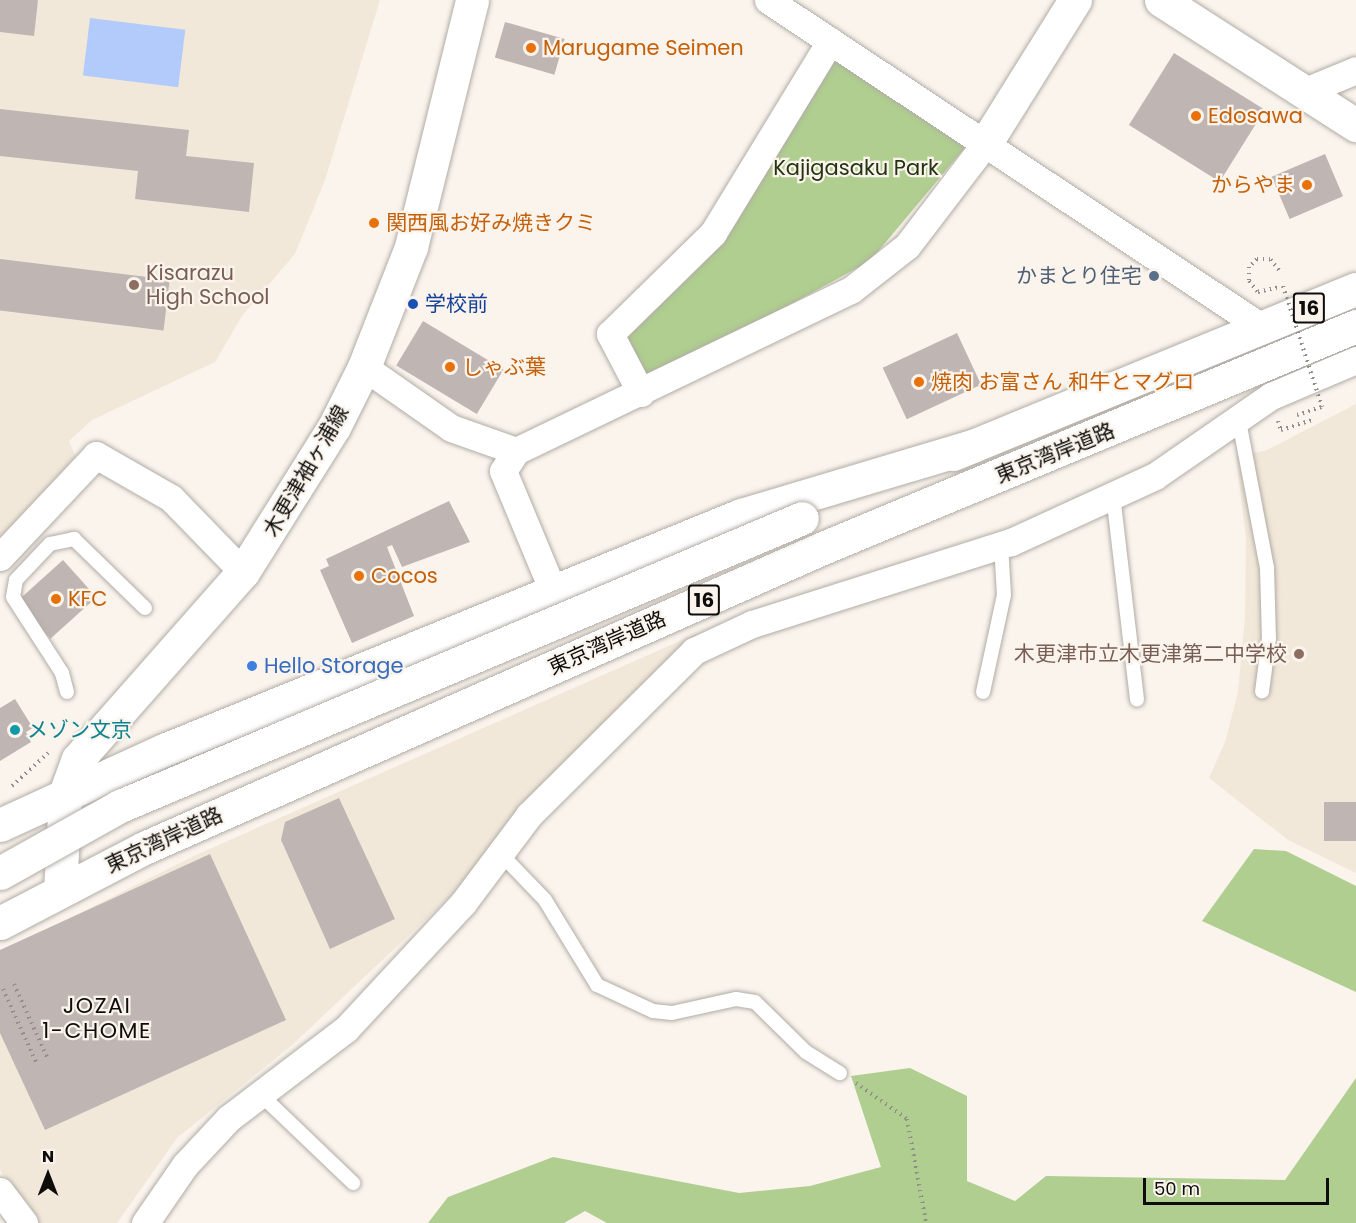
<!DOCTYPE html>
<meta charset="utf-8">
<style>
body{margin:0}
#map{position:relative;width:1356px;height:1223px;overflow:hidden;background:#faf4ed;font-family:Poppins,"Noto Sans JP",sans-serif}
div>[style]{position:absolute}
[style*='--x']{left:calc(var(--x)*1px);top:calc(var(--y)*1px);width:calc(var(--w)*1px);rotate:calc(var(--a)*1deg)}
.built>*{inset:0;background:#f2e8da}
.green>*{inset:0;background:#afce8f}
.water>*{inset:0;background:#b2cbfb;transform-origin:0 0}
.building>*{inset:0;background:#bfb6b3;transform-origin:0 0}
.path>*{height:4px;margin-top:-2px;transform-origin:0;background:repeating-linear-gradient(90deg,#918d88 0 1.5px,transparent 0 6px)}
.roads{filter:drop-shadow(0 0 2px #b1aca5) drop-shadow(0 0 2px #b1aca5)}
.service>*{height:14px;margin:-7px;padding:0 7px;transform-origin:7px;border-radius:7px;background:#fff}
.minor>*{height:27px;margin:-13.5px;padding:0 13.5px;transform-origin:13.5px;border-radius:13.5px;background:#fff}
.tertiary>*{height:33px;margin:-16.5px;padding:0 16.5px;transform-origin:16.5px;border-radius:16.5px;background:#fff}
.secondary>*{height:33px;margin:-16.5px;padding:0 16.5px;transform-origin:16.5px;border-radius:16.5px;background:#fff}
.trunk>*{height:33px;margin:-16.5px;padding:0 16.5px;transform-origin:16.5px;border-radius:16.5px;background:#fff}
.path-bridge>*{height:4px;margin-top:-2px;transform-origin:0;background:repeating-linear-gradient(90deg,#918d88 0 1.5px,transparent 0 6px)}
.bridges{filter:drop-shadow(0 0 2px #b1aca5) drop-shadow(0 0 2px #b1aca5)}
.trunk-bridge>*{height:33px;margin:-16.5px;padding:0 16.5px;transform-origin:16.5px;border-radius:16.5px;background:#fff}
.dots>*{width:16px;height:16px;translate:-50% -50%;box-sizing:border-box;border:3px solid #faf4ed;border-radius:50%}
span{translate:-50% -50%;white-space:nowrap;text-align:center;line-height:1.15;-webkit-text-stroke:4.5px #faf4ed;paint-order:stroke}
.shield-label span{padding:2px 4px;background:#faf4ed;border:2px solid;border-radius:4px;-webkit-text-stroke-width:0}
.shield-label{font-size:20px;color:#0f0d0b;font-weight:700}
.food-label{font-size:21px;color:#c56008}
.left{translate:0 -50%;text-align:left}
.right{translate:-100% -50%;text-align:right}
.park-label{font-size:21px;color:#243410}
.education-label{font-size:21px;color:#785e54}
.service-label{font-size:21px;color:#4e5e75}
.transit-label{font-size:21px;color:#164399}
.street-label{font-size:21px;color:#0f0d0b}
.shop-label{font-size:21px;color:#366cbe}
.culture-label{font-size:21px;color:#0d838f}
.neighbourhood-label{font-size:22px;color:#0f0d0b;letter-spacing:1.5px}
.north{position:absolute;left:18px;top:1145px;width:60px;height:60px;-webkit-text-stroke:4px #faf4ed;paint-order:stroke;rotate:0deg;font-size:16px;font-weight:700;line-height:24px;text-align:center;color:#0f0d0b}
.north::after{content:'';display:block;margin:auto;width:21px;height:27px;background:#0f0d0b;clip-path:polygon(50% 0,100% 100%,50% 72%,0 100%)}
.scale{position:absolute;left:1143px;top:1178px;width:186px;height:27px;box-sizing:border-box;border:3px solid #0f0d0b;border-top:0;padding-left:8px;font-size:18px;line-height:21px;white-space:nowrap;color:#0f0d0b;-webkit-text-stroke:4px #faf4ed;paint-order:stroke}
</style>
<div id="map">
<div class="built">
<i style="clip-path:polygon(0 0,380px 0,325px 180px,295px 254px,242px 316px,215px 362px,92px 420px,69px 441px,78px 463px,0 549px)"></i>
<i style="clip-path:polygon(1356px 404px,1356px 873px,1288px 840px,1209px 778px,1225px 742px,1238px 692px,1245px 617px,1246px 537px,1236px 457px,1267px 450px)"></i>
<i style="clip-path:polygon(698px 633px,524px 805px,457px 890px,291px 1046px,177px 1138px,117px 1223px,36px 1223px,0 1170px,0 953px,196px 855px)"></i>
</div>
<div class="green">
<i style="clip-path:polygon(836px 58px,968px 144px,870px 261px,647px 383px,622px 336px,725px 241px)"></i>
<i style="clip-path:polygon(1254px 849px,1286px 851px,1356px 886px,1356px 992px,1202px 921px)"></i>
<i style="clip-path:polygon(910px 1068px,967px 1096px,967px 1181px,1015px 1201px,1046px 1176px,1285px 1180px,1356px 1078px,1356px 1223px,607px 1223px,585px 1211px,564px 1223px,428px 1223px,448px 1197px,553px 1157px,739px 1193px,810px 1186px,881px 1167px,851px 1076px)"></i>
</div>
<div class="water">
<i style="left:90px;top:18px;width:96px;height:58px;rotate:7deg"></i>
</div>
<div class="building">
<i style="clip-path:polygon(0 0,38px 0,34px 36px,0 32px)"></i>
<i style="left:505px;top:22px;width:62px;height:37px;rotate:16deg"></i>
<i style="left:1174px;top:53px;width:107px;height:85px;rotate:32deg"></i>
<i style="clip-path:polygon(0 109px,189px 130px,186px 156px,254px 163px,249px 212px,135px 199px,138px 171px,0 156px)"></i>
<i style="left:1325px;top:154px;width:46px;height:58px;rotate:67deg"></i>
<i style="left:0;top:259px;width:171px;height:51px;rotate:7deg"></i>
<i style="left:423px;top:321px;width:94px;height:52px;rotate:31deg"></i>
<i style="left:957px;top:333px;width:57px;height:82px;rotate:65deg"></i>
<i style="clip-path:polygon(449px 501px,470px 542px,402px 567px,392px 545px,387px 547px,414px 616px,352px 643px,320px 570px,329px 566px,326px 559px)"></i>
<i style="left:63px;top:560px;width:50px;height:62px;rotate:48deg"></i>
<i style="clip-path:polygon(15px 699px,33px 728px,26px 732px,31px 742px,0 761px,0 708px)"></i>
<i style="clip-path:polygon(339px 798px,395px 919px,330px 949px,281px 840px,285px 822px)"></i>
<i style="left:1356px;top:802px;width:39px;height:32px;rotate:90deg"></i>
<i style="clip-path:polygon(210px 854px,286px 1020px,45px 1130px,0 1033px,0 950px)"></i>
</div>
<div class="path">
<i style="--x:1279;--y:270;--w:14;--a:-129"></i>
<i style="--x:1270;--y:259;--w:13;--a:180"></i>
<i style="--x:1257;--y:259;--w:11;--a:135"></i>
<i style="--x:1249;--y:267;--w:14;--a:90"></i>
<i style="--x:1249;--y:281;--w:14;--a:51"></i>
<i style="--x:1258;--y:292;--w:23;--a:-13"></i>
<i style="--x:1297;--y:415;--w:26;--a:-18"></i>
<i style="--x:1278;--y:421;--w:9;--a:72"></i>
<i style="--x:1281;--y:430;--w:33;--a:-18"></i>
<i style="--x:12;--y:786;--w:49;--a:-42.5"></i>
<i style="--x:14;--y:984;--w:80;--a:65.7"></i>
<i style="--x:3;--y:989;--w:80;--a:65.7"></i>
<i style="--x:856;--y:1083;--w:62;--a:35.2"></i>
<i style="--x:907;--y:1119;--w:106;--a:79.6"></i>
</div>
<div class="roads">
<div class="service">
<i style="--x:1239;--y:421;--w:150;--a:79.2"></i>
<i style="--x:1267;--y:568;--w:70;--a:88.4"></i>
<i style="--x:1269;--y:638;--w:54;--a:97.4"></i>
<i style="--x:1113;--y:495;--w:206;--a:83.3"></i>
<i style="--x:67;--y:692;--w:20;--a:-105"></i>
<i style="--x:62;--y:673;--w:90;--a:-122.8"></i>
<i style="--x:13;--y:597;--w:17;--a:-80"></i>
<i style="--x:16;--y:580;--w:50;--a:-46.6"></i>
<i style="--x:50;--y:544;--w:25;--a:-12"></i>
<i style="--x:74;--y:539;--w:99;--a:44.2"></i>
<i style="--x:983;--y:692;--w:99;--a:-77.8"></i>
<i style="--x:1004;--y:595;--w:50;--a:-93.4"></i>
<i style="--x:500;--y:853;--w:65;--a:46.2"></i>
<i style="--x:545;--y:900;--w:100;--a:58.5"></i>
<i style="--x:597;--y:985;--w:62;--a:24.9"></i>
<i style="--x:653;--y:1011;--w:19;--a:6"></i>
<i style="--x:672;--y:1013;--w:66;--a:-12.3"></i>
<i style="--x:736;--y:999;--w:19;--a:9"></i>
<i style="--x:755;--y:1002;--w:71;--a:44.4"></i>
<i style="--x:806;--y:1052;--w:40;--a:32"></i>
<i style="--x:260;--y:1094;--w:129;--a:43.7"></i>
</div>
<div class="minor">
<i style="--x:768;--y:0;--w:594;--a:33.53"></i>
<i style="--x:1303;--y:92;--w:57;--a:-22.5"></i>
<i style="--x:364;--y:367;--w:106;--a:35"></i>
<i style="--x:451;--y:428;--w:69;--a:19.5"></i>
<i style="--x:641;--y:393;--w:67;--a:-117.7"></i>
<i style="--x:610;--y:334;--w:144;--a:-44.4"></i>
<i style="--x:713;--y:233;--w:225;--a:-58.6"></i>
<i style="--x:0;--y:557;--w:140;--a:-46.7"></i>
<i style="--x:96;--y:455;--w:86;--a:29.8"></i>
<i style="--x:171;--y:498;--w:103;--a:45.8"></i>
<i style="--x:553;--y:591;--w:130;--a:-112.6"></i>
<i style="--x:503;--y:471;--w:24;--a:-57"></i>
<i style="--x:516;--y:451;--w:372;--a:-25.7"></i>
<i style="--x:851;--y:290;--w:71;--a:-38.2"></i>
<i style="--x:907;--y:246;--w:128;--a:-52.6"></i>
<i style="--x:0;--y:1191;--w:40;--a:53"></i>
<i style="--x:145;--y:1223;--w:70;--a:-55.4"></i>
<i style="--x:185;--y:1165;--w:64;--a:-46.9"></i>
<i style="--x:229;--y:1118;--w:147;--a:-37.3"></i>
<i style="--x:346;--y:1029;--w:172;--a:-47.1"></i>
<i style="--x:463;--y:903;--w:110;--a:-53.1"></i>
<i style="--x:529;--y:815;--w:233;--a:-44.8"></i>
<i style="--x:694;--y:651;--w:64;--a:-25"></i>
<i style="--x:752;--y:624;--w:272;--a:-17.6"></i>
<i style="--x:1011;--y:542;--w:158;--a:-24.6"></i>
<i style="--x:1155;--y:476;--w:141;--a:-34.6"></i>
<i style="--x:1271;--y:396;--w:92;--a:-23"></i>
</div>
<div class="tertiary">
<i style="--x:1161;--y:0;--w:232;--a:32.7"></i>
<i style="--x:985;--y:144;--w:170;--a:-58"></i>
</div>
<div class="secondary">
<i style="--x:60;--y:891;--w:97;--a:-87"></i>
<i style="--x:65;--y:794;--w:37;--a:-70"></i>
<i style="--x:78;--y:759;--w:249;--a:-48.6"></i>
<i style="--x:243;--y:572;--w:171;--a:-57.9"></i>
<i style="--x:334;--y:427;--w:67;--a:-63.4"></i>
<i style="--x:364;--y:367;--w:129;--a:-68.6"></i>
<i style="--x:411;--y:247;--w:254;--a:-76.1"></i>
</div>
<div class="trunk">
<i style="--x:953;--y:454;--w:435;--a:-22.3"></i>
<i style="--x:0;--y:825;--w:180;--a:-24.6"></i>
<i style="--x:164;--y:750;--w:623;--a:-22.16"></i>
<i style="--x:741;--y:515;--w:241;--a:-16.6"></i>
<i style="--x:0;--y:923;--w:162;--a:-27.5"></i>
<i style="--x:144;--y:848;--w:737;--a:-23.85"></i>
<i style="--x:818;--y:550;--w:583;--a:-22.6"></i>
</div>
</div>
<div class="path-bridge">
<i style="--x:1283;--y:286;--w:127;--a:72.1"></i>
</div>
<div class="bridges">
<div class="trunk-bridge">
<i style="--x:0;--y:873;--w:137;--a:-29.2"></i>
<i style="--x:120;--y:806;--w:740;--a:-22.89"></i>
</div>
</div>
<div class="dots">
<i style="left:531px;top:48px;background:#e8710a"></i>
<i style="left:1196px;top:116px;background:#e8710a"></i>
<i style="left:1307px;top:185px;background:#e8710a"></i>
<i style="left:374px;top:223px;background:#e8710a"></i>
<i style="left:1154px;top:276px;background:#5c6f8a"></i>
<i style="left:134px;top:285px;background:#8d6e63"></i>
<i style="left:413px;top:304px;background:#1a4fb4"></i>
<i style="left:450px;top:367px;background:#e8710a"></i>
<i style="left:919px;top:382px;background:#e8710a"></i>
<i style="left:359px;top:576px;background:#e8710a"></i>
<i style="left:56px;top:599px;background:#e8710a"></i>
<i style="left:1299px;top:654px;background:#8d6e63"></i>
<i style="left:252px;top:666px;background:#3f7fe0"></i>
<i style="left:15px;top:730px;background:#0f9aa8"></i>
</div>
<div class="shield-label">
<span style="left:1309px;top:308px">16</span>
<span style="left:704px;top:600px">16</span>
</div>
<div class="food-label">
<span class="left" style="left:543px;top:48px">Marugame Seimen</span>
<span class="left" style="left:1208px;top:116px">Edosawa</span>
<span class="right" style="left:1295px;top:185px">からやま</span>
<span class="left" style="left:386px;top:223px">関西風お好み焼きクミ</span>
<span class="left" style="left:462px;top:367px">しゃぶ葉</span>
<span class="left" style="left:931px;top:382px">焼肉 お富さん 和牛とマグロ</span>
<span class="left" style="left:371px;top:576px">Cocos</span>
<span class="left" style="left:68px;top:599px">KFC</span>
</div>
<div class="park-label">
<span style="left:856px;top:168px">Kajigasaku Park</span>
</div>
<div class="education-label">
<span class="left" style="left:146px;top:285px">Kisarazu<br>High School</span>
<span class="right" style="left:1287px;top:654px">木更津市立木更津第二中学校</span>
</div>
<div class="service-label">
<span class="right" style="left:1142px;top:276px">かまとり住宅</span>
</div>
<div class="transit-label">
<span class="left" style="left:425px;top:304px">学校前</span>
</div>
<div class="street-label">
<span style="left:1055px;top:453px;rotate:-22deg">東京湾岸道路</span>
<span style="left:306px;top:471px;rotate:-60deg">木更津袖ヶ浦線</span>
<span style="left:607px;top:643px;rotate:-24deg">東京湾岸道路</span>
<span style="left:164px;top:840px;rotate:-25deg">東京湾岸道路</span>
</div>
<div class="shop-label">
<span class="left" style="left:264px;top:666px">Hello Storage</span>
</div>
<div class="culture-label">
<span class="left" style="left:27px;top:730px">メゾン文京</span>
</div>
<div class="neighbourhood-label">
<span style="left:97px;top:1018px">JOZAI<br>1-CHOME</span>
</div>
<div class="north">N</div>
<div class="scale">50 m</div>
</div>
